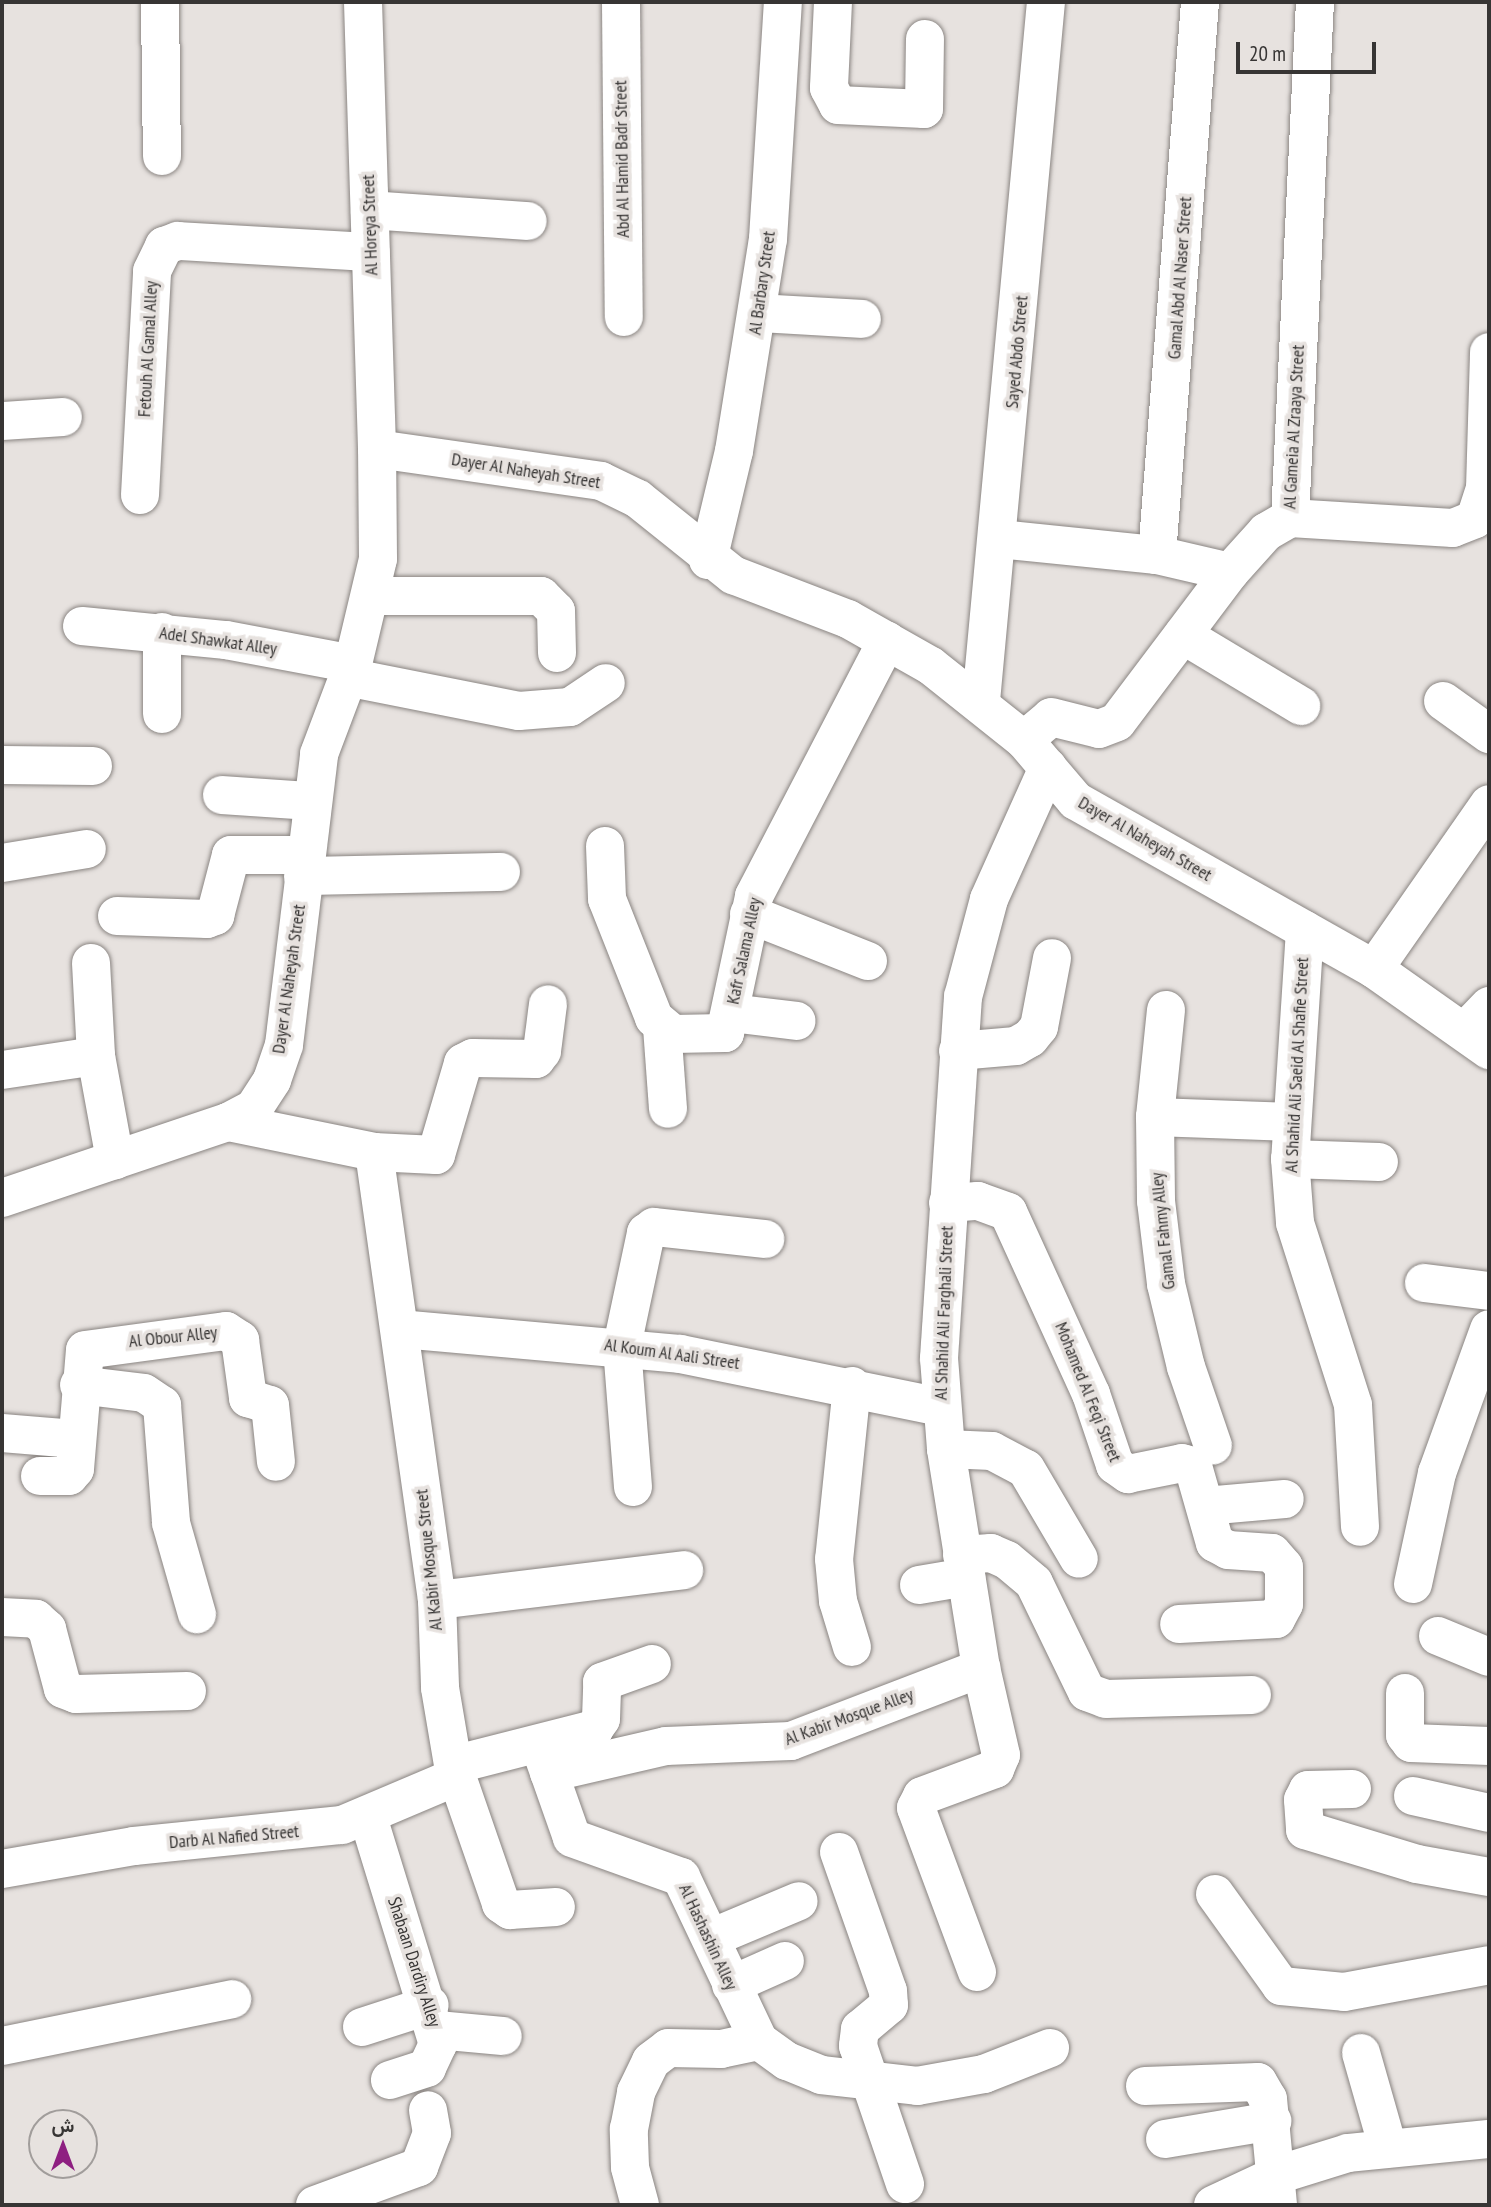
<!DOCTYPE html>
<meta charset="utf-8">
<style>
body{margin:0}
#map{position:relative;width:1491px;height:2207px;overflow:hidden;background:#e7e2df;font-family:"PT Sans Narrow",Vazirmatn,sans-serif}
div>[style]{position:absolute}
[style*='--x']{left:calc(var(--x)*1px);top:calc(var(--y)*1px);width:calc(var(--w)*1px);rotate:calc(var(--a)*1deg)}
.roads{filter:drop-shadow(0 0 2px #8a8582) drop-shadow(0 0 2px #8a8582)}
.minor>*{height:38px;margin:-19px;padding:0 19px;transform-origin:19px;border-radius:19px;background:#fff}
span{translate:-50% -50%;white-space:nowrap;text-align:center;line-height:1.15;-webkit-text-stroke:7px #e7e2df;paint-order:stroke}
.street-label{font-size:18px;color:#373534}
.frame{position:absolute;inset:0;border:4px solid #373534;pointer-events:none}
.north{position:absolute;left:28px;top:2109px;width:70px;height:70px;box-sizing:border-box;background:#e7e2df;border:2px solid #a19d9b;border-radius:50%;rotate:0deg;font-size:19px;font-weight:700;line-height:28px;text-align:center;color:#373534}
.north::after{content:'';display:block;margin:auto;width:24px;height:32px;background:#8e1f81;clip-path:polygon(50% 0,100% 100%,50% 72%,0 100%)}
.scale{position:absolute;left:1236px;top:42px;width:140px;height:32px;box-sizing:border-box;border:4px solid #373534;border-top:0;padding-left:9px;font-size:21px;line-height:24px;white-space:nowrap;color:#373534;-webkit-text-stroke:5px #e7e2df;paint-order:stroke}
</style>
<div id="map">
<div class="roads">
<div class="minor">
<i style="--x:160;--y:2;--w:154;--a:89.3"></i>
<i style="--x:363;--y:2;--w:447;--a:88.2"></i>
<i style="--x:621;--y:2;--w:315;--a:89.5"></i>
<i style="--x:833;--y:2;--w:86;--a:92.7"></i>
<i style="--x:829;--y:88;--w:19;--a:62"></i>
<i style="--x:838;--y:105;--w:86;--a:2.7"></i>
<i style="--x:924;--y:109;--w:70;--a:-89.2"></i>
<i style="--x:370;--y:210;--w:158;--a:4"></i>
<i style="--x:758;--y:313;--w:104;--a:3.3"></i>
<i style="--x:2;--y:421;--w:61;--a:-3.8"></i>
<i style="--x:140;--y:495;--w:224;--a:-86.9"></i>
<i style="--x:152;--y:271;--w:28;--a:-64"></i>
<i style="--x:164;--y:246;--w:15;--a:-20"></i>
<i style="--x:178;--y:241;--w:193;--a:3.3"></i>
<i style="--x:1290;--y:518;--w:163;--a:3.5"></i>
<i style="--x:1453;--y:528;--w:24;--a:-22"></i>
<i style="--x:1475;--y:519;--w:32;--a:-72"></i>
<i style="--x:1485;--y:489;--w:137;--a:-88.3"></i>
<i style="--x:999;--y:539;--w:159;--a:5.8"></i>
<i style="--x:1157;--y:555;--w:75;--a:13.1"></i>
<i style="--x:1157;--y:555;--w:555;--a:-85.55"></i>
<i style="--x:708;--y:560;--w:112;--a:-76.6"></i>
<i style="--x:734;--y:451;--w:215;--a:-80.9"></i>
<i style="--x:768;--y:239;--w:237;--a:-86.4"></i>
<i style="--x:371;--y:596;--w:170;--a:0"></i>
<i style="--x:541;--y:596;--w:21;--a:45"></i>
<i style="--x:556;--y:611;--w:42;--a:88.6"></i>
<i style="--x:82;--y:626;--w:145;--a:5.6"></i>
<i style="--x:226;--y:640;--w:129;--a:10.7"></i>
<i style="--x:162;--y:632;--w:82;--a:90"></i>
<i style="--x:1183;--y:635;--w:138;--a:31"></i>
<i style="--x:347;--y:677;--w:175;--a:11.2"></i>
<i style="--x:519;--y:711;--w:51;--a:-4.5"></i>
<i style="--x:570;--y:707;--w:43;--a:-33.7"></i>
<i style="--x:981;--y:701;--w:702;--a:-84.69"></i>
<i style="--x:1443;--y:701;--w:57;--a:35.7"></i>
<i style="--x:1024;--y:740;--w:35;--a:-40"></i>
<i style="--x:1051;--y:717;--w:49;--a:14"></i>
<i style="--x:1099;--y:729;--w:19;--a:-21"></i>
<i style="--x:1117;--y:722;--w:188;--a:-53"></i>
<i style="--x:1230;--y:572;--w:54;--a:-48"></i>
<i style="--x:1266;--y:532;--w:28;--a:-30"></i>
<i style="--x:1290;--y:518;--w:517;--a:-87.23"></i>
<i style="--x:2;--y:765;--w:91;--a:0.6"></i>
<i style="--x:222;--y:795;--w:89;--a:3.9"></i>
<i style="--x:605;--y:846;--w:53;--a:87.8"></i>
<i style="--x:607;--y:899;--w:128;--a:68.4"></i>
<i style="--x:654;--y:1018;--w:25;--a:40"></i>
<i style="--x:673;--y:1034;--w:52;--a:-1.1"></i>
<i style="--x:725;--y:1033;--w:140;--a:-78"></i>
<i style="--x:754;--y:896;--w:288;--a:-62.5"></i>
<i style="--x:2;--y:863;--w:86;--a:-9.4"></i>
<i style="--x:303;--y:876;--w:198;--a:-1.2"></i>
<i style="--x:749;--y:914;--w:128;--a:21.6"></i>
<i style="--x:117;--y:916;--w:90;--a:1.9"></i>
<i style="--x:207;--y:919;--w:9;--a:-21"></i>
<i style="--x:215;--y:916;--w:63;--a:-75.3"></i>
<i style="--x:231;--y:855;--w:74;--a:0"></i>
<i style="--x:1305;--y:930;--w:229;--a:93.7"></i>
<i style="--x:1290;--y:1159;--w:64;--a:85.5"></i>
<i style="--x:1295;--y:1223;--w:191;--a:72.3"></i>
<i style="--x:1353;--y:1405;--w:122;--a:86.7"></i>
<i style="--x:91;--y:963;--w:93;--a:86.9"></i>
<i style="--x:96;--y:1056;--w:106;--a:79.6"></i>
<i style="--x:1374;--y:969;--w:201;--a:-55.1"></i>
<i style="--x:1166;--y:1010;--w:108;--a:95.9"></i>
<i style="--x:1155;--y:1117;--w:84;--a:89.3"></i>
<i style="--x:1156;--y:1201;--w:84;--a:83.1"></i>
<i style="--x:1166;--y:1284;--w:85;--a:76.5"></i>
<i style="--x:1186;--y:1367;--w:83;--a:71.1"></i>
<i style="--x:731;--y:1013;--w:66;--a:6.9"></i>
<i style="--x:662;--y:1027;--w:82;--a:85.8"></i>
<i style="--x:1465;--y:1031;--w:35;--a:-46"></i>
<i style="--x:958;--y:1051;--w:58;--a:-4.9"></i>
<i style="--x:1016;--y:1046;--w:16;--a:-30"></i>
<i style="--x:1030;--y:1038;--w:14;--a:-51"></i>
<i style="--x:1039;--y:1027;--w:70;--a:-79.3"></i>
<i style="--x:2;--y:1070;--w:95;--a:-8.5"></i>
<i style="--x:1155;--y:1117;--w:137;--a:2.1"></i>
<i style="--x:228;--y:1122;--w:149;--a:11.6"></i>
<i style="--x:374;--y:1152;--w:62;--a:2.8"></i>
<i style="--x:436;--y:1155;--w:96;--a:-73.6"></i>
<i style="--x:463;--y:1063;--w:11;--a:-27"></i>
<i style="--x:473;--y:1058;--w:63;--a:0.9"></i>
<i style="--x:536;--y:1059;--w:10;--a:-53"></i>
<i style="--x:542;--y:1051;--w:47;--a:-82.7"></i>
<i style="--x:374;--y:1152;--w:452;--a:82"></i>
<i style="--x:437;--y:1600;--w:88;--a:88"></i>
<i style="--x:440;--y:1688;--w:78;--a:80.4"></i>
<i style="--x:453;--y:1765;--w:147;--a:70.9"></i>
<i style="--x:501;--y:1904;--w:11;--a:34"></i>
<i style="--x:510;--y:1910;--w:46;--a:-3.7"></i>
<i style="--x:1290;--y:1159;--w:89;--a:1.9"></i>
<i style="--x:2;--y:1198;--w:238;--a:-18.6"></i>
<i style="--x:228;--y:1122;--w:30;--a:-28"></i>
<i style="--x:254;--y:1108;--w:33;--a:-57"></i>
<i style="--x:272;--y:1080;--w:37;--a:-71"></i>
<i style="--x:284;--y:1045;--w:293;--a:-83.1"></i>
<i style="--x:319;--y:754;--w:96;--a:-69.3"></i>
<i style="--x:353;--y:664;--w:108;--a:-76.6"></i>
<i style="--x:378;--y:559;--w:110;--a:-90.5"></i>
<i style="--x:377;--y:449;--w:226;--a:8.1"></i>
<i style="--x:601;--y:481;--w:41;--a:25.9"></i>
<i style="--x:638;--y:499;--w:122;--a:38.7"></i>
<i style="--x:733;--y:575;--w:123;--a:20.9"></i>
<i style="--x:848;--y:619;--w:95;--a:29.5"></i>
<i style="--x:931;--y:666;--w:119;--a:38.5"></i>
<i style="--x:1024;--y:740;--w:80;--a:49.6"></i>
<i style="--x:1076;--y:801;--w:342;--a:29.4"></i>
<i style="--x:1374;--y:969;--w:141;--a:35.2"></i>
<i style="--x:948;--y:1203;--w:30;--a:-4"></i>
<i style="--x:978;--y:1201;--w:32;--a:20"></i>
<i style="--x:1008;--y:1212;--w:200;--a:65.5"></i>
<i style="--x:1091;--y:1394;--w:75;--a:71.3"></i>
<i style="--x:1115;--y:1465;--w:16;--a:35"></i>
<i style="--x:1128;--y:1474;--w:55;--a:-11.5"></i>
<i style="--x:1182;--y:1463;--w:11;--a:15"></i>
<i style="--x:1193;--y:1466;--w:80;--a:74.1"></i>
<i style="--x:1215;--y:1543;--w:15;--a:28"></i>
<i style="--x:1228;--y:1550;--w:44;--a:3.9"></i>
<i style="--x:1272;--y:1553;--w:18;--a:49"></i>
<i style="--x:1284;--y:1567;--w:37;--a:90"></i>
<i style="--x:1284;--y:1604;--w:17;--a:118"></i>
<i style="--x:1276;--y:1619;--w:97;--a:177"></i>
<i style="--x:1424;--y:1283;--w:65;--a:7"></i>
<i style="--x:401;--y:1329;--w:280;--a:5.1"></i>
<i style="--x:680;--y:1354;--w:265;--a:11.5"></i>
<i style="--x:79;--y:1385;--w:65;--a:7"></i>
<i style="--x:144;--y:1393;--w:22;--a:34"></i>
<i style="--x:162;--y:1405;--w:118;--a:85.6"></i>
<i style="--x:171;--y:1523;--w:95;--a:74.1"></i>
<i style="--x:852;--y:1386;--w:174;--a:95.9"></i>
<i style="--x:834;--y:1559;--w:42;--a:84.6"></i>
<i style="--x:838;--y:1601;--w:48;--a:73.1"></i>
<i style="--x:2;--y:1433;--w:73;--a:4.7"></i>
<i style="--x:946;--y:1449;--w:46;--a:2.5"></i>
<i style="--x:992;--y:1451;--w:38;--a:28"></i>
<i style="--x:1026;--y:1469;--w:104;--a:59.5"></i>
<i style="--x:40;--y:1476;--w:29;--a:0"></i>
<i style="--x:69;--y:1476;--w:9;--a:-49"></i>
<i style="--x:75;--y:1469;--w:119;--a:-85.2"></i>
<i style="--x:85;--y:1350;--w:142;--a:-7.7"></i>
<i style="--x:226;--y:1331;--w:17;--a:33"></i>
<i style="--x:240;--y:1340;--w:59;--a:82.1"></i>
<i style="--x:248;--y:1398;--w:23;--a:18"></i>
<i style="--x:270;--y:1405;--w:57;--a:84"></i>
<i style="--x:633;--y:1487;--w:141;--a:-94.5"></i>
<i style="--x:622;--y:1346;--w:116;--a:-78"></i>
<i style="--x:646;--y:1233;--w:10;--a:-37"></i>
<i style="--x:654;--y:1227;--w:112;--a:6.2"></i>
<i style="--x:1205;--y:1506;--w:80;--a:-5"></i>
<i style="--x:962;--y:1555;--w:29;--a:-4"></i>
<i style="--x:991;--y:1553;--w:17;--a:24"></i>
<i style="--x:1007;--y:1560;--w:35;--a:40"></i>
<i style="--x:1034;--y:1583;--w:121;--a:64.1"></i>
<i style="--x:1087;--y:1692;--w:20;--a:20"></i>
<i style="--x:1106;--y:1699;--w:146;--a:-1.6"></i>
<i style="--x:1413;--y:1584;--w:114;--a:-77.8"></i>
<i style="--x:1437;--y:1473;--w:153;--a:-70.1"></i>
<i style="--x:919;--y:1585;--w:48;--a:-9.7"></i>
<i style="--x:437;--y:1600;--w:249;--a:-6.9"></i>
<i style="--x:2;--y:1617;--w:34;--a:3"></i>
<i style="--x:36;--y:1619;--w:15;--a:42"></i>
<i style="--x:47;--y:1629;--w:62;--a:75.1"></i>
<i style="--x:63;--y:1689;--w:14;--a:21"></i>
<i style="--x:76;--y:1694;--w:111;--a:-1.5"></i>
<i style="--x:1438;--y:1636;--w:55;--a:22.4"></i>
<i style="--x:1405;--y:1693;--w:42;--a:90"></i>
<i style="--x:1405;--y:1735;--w:10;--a:53"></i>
<i style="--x:1411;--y:1743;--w:78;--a:2.2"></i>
<i style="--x:540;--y:1747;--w:96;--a:70.6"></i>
<i style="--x:572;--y:1838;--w:116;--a:19.7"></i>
<i style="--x:681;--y:1877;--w:182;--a:64.6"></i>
<i style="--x:759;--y:2041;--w:34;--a:36"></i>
<i style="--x:787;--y:2061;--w:37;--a:22"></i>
<i style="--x:821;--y:2075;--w:97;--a:6.5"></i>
<i style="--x:917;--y:2086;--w:68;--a:-10.2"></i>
<i style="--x:984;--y:2074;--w:71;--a:-21.5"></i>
<i style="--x:453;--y:1765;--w:146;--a:-14.3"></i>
<i style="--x:594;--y:1729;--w:12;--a:-55"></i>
<i style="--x:601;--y:1719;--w:37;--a:-88"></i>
<i style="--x:602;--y:1682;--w:53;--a:-19.8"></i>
<i style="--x:549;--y:1773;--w:120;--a:-13"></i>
<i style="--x:666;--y:1746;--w:125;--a:-2.3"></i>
<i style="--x:791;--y:1741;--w:204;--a:-21"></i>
<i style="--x:1352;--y:1789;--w:44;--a:178.7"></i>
<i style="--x:1308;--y:1790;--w:11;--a:117"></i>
<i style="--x:1303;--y:1800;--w:30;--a:86"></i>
<i style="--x:1305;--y:1830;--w:117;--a:16.9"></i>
<i style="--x:1417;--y:1864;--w:73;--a:10.2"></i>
<i style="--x:1413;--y:1796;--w:78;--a:12.6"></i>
<i style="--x:368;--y:1817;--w:238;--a:72.9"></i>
<i style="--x:438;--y:2044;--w:26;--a:115"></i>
<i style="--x:427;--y:2068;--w:39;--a:162"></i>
<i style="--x:839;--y:1852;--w:147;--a:70.6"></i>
<i style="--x:888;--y:1991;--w:14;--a:86"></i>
<i style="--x:889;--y:2005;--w:38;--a:140"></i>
<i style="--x:860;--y:2029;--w:17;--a:97"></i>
<i style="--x:858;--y:2046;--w:146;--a:71.2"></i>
<i style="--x:2;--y:1869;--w:134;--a:-9.9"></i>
<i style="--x:134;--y:1846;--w:209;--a:-5.8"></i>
<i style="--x:342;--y:1825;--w:126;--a:-22.9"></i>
<i style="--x:1215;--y:1894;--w:113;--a:54.3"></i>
<i style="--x:1281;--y:1986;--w:63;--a:5.4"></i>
<i style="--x:1344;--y:1992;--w:147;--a:-10.5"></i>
<i style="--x:711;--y:1938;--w:95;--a:-22.8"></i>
<i style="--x:977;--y:1972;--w:175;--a:-110.4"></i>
<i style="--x:916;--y:1808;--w:13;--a:-63"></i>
<i style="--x:922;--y:1796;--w:78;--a:-20.3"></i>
<i style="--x:995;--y:1769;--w:15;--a:-67"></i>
<i style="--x:1001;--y:1755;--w:89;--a:-102.9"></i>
<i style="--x:981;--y:1668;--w:222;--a:-99.1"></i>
<i style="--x:946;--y:1449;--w:91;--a:-94.4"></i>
<i style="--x:939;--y:1358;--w:362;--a:-86.2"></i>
<i style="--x:963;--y:997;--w:101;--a:-75.1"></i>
<i style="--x:989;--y:899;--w:144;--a:-65.8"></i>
<i style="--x:731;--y:1985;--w:59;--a:-24"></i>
<i style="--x:362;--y:2027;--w:71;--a:-17.9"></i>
<i style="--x:437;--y:2030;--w:66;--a:5.2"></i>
<i style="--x:2;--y:2046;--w:235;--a:-11.5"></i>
<i style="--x:1361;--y:2053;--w:99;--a:74.1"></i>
<i style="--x:1145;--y:2086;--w:113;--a:-2"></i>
<i style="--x:1258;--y:2082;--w:20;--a:60"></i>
<i style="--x:1268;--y:2099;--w:106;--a:84.6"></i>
<i style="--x:1165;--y:2139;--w:109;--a:-9.5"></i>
<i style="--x:315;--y:2205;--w:111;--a:-20.1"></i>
<i style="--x:419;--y:2167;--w:36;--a:-69"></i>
<i style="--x:432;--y:2133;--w:23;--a:-100"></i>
<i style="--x:640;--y:2205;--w:39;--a:-105"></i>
<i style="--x:630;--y:2167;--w:38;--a:-92"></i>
<i style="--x:629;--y:2129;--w:38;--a:-79"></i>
<i style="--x:636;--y:2092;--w:34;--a:-64"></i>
<i style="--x:651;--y:2061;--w:21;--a:-37"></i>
<i style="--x:668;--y:2048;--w:53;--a:1.1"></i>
<i style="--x:721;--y:2049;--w:39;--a:-12"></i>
<i style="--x:1213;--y:2205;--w:71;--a:-25.1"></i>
<i style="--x:1277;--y:2175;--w:74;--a:-17.2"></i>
<i style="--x:1348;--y:2153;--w:142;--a:-5.7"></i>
</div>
</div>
<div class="street-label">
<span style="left:622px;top:159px;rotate:-91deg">Abd Al Hamid Badr Street</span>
<span style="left:370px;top:225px;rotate:-92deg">Al Horeya Street</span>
<span style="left:1180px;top:278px;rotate:-86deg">Gamal Abd Al Naser Street</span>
<span style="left:762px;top:283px;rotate:-82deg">Al Barbary Street</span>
<span style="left:148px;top:349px;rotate:-87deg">Fetouh Al Gamal Alley</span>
<span style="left:1017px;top:352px;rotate:-85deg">Sayed Abdo Street</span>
<span style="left:1294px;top:427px;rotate:-87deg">Al Gameia Al Zraaya Street</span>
<span style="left:526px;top:471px;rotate:9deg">Dayer Al Naheyah Street</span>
<span style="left:218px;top:641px;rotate:8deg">Adel Shawkat Alley</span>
<span style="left:1145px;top:839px;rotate:30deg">Dayer Al Naheyah Street</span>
<span style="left:744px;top:951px;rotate:-78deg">Kafr Salama Alley</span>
<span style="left:289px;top:979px;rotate:-82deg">Dayer Al Naheyah Street</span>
<span style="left:1297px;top:1065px;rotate:-87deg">Al Shahid Ali Saeid Al Shafie Street</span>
<span style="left:1163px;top:1231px;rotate:-96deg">Gamal Fahmy Alley</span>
<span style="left:944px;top:1313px;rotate:-88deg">Al Shahid Ali Farghali Street</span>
<span style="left:173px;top:1337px;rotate:-6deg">Al Obour Alley</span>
<span style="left:672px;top:1354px;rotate:8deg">Al Koum Al Aali Street</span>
<span style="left:1088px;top:1392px;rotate:68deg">Mohamed Al Feqi Street</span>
<span style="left:429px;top:1560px;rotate:-96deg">Al Kabir Mosque Street</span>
<span style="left:849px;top:1717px;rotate:-20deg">Al Kabir Mosque Alley</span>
<span style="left:234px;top:1837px;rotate:-5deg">Darb Al Nafied Street</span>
<span style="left:708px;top:1937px;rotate:65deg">Al Hashashin Alley</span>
<span style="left:414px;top:1962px;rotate:72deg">Shabaan Dardiry Alley</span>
</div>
<div class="frame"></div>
<div class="north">ش</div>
<div class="scale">20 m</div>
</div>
